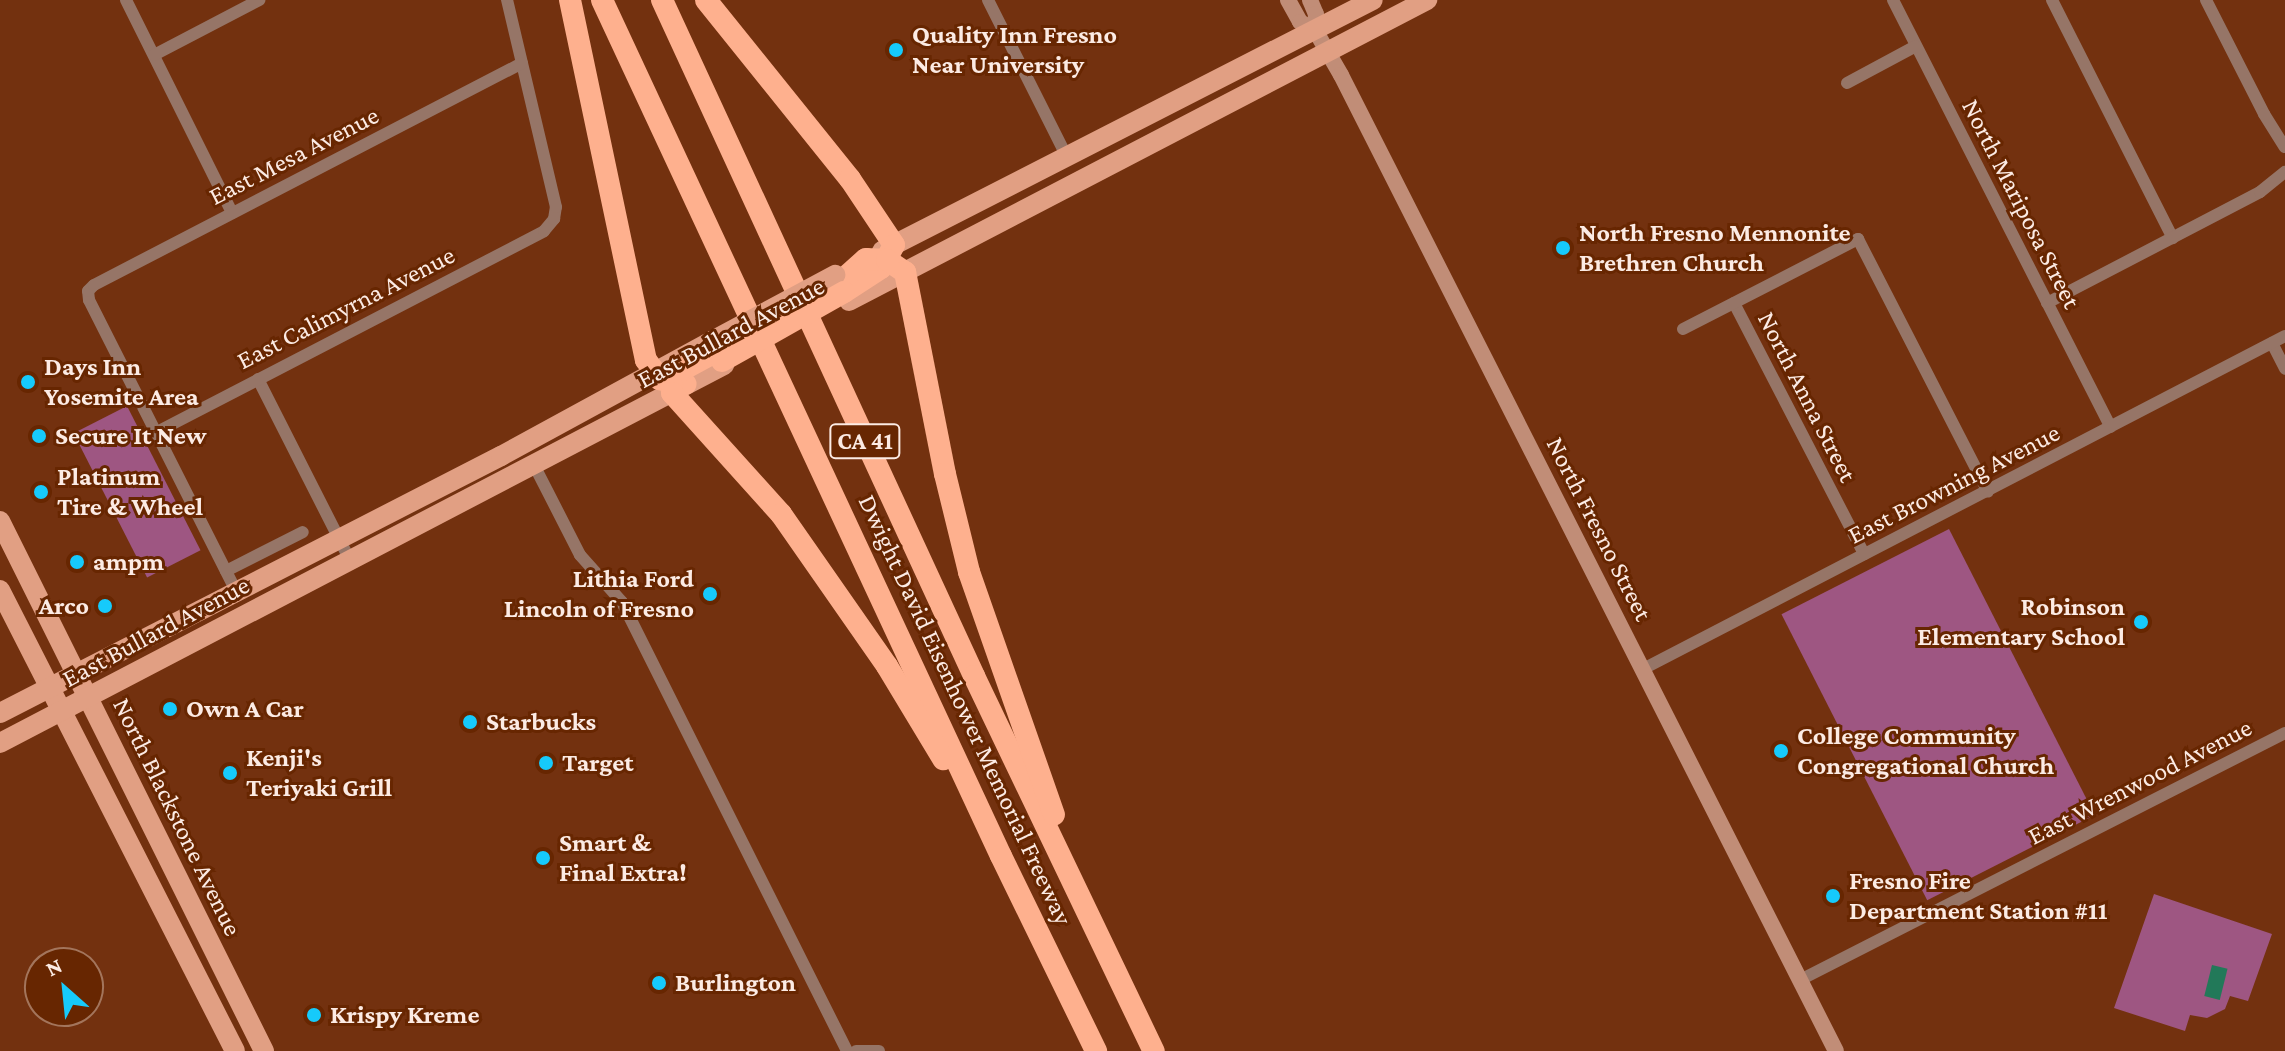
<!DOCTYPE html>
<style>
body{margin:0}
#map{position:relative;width:2285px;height:1051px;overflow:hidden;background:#73310f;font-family:"Crimson Pro",serif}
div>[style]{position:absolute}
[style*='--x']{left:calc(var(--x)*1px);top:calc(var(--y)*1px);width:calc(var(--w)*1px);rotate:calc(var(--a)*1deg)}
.green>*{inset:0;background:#9e5682;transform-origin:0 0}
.water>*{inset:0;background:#227959;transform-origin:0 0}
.minor>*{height:12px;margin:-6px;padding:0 6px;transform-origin:6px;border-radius:6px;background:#967567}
.secondary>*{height:16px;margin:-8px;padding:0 8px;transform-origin:8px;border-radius:8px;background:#c18d77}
.primary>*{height:20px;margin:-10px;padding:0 10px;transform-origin:10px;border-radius:10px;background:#e19f83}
.motorway>*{height:22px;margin:-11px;padding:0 11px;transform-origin:11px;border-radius:11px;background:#feb08e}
.primary-bridge>*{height:20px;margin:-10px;padding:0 10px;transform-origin:10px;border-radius:10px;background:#e19f83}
.motorway-bridge>*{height:22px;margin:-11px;padding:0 11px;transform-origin:11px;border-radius:11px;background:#feb08e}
.dots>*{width:22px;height:22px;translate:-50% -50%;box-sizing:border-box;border:4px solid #672601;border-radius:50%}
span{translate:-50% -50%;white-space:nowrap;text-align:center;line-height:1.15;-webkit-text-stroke:6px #672601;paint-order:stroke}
.shield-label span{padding:2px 6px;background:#672601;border:2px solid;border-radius:6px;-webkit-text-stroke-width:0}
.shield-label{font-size:24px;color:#fcebe4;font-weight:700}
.poi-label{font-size:26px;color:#fcebe4;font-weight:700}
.left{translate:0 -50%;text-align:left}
.right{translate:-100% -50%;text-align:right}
.street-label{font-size:26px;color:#fcebe4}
.north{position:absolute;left:24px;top:947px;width:80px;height:80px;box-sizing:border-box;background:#672601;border:2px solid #a3755c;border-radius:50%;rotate:333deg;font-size:22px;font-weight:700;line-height:32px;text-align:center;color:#fcebe4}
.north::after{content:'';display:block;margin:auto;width:28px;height:36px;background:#16cafb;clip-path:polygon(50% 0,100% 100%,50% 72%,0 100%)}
</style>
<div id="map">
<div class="green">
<i style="left:127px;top:406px;width:162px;height:60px;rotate:63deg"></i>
<i style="left:1949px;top:529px;width:321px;height:188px;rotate:63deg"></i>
<i style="clip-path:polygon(2154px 894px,2272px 934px,2248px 1001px,2230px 996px,2225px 1009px,2207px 1018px,2190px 1015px,2185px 1031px,2114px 1008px)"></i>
</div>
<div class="water">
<i style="left:2212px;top:965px;width:16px;height:32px;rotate:14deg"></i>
</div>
<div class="minor">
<i style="--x:126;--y:0;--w:238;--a:63.5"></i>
<i style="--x:988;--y:0;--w:176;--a:63.3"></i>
<i style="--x:1893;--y:0;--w:479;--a:63"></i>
<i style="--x:2052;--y:0;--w:267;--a:63.1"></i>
<i style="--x:2206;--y:0;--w:128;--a:63"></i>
<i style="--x:2264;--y:114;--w:39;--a:58"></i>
<i style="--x:154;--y:55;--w:119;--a:-27.6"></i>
<i style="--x:1847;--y:83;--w:78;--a:-28.2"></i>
<i style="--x:1734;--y:303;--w:283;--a:62.6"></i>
<i style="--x:2047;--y:303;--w:240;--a:-27.5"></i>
<i style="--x:2260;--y:192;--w:32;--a:-39"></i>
<i style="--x:1683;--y:329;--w:197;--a:-27.2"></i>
<i style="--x:1858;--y:239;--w:284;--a:62.8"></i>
<i style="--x:2272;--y:343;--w:29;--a:63"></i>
<i style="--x:258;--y:379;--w:203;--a:63.1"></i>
<i style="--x:155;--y:433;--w:438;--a:-27.4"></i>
<i style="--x:544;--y:231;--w:16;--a:-50"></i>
<i style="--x:554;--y:219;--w:12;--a:-81"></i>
<i style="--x:556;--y:207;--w:213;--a:-103.3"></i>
<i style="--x:534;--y:465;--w:101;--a:62.9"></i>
<i style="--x:580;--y:555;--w:63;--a:48.2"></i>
<i style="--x:622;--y:602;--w:502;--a:63.38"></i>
<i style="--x:226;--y:571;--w:86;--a:-26.9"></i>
<i style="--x:236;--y:591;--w:326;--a:-116.8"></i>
<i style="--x:89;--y:300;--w:9;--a:-96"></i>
<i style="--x:88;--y:291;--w:8;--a:-45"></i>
<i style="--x:94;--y:285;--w:482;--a:-27.4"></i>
<i style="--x:1643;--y:669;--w:723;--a:-27.42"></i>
<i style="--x:1800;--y:980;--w:544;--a:-26.99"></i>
<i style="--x:856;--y:1051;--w:23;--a:0"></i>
</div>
<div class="secondary">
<i style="--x:1288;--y:0;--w:25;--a:61"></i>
<i style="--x:1300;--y:22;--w:17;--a:28"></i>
<i style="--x:1315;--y:30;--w:52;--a:60"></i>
<i style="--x:1341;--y:75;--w:1094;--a:63.11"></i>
<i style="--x:1310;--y:0;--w:15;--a:67"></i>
<i style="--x:1316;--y:14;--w:16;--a:94"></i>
</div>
<div class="primary">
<i style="--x:882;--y:251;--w:551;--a:-27.08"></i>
<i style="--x:849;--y:301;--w:652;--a:-27.51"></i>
<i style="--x:0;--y:521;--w:592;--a:63.52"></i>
<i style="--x:0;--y:590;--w:517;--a:62.99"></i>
<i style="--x:0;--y:713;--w:563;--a:-27.16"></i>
<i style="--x:501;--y:456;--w:240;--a:-28.6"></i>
<i style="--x:0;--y:743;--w:817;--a:-27.57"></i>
</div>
<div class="motorway">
<i style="--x:570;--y:0;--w:368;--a:78.1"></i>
<i style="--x:646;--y:360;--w:24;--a:54"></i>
<i style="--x:660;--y:379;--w:26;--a:11"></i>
<i style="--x:602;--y:0;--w:944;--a:65.01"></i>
<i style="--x:1001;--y:856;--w:217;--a:64"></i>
<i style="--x:662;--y:0;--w:745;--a:65.22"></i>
<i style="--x:974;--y:676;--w:416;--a:64.4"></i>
<i style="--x:706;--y:0;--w:230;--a:51.2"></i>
<i style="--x:850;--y:179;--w:79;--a:56.3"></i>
<i style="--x:894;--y:245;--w:26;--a:119"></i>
<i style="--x:881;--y:268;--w:44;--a:147"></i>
<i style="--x:839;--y:283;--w:36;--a:-42"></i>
<i style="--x:866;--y:259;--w:21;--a:3"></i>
<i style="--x:887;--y:260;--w:22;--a:34"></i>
<i style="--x:905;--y:272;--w:206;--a:78.8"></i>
<i style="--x:945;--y:474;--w:101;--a:76.2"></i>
<i style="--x:969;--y:572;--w:257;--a:70.7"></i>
<i style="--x:717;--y:351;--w:42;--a:151.6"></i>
<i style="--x:680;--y:371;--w:15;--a:127"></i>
<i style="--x:671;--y:383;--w:10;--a:84"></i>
<i style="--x:672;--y:393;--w:163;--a:48"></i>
<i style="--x:781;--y:514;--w:185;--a:55.1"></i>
<i style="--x:887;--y:666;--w:109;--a:58.9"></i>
</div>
<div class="primary-bridge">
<i style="--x:712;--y:341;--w:140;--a:-28.2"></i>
</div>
<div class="motorway-bridge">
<i style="--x:722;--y:361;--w:140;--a:-29.5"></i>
</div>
<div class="dots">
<i style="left:896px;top:50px;background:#16cafb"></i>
<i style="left:1563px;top:248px;background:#16cafb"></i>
<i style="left:28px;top:382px;background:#16cafb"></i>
<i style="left:39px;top:436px;background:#16cafb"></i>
<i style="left:41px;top:492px;background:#16cafb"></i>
<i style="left:77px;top:562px;background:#16cafb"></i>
<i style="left:710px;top:594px;background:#16cafb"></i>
<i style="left:105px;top:606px;background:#16cafb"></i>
<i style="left:2141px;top:622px;background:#16cafb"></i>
<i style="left:170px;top:709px;background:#16cafb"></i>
<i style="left:470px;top:722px;background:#16cafb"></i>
<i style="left:1781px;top:751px;background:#16cafb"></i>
<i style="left:546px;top:763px;background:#16cafb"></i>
<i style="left:230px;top:773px;background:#16cafb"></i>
<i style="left:543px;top:858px;background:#16cafb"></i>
<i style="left:1833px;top:896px;background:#16cafb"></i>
<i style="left:659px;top:983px;background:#16cafb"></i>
<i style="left:314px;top:1015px;background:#16cafb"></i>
</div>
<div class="shield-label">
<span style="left:865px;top:441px">CA 41</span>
</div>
<div class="poi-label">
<span class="left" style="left:912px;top:50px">Quality Inn Fresno<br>Near University</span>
<span class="left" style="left:1579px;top:248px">North Fresno Mennonite<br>Brethren Church</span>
<span class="left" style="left:44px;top:382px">Days Inn<br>Yosemite Area</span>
<span class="left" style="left:55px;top:436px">Secure It New</span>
<span class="left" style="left:57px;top:492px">Platinum<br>Tire &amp; Wheel</span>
<span class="left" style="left:93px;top:562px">ampm</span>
<span class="right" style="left:694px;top:594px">Lithia Ford<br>Lincoln of Fresno</span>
<span class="right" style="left:89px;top:606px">Arco</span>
<span class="right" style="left:2125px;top:622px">Robinson<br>Elementary School</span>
<span class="left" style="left:186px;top:709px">Own A Car</span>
<span class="left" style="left:486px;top:722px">Starbucks</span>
<span class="left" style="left:1797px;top:751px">College Community<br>Congregational Church</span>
<span class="left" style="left:246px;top:773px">Kenji's<br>Teriyaki Grill</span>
<span class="left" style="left:562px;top:763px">Target</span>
<span class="left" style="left:559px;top:858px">Smart &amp;<br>Final Extra!</span>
<span class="left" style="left:1849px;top:896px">Fresno Fire<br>Department Station #11</span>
<span class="left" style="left:675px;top:983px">Burlington</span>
<span class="left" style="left:330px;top:1015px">Krispy Kreme</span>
</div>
<div class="street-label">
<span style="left:294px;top:156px;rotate:-27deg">East Mesa Avenue</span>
<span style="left:2021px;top:204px;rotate:63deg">North Mariposa Street</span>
<span style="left:346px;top:308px;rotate:-27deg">East Calimyrna Avenue</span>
<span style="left:731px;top:333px;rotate:-28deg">East Bullard Avenue</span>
<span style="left:1807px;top:397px;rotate:63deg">North Anna Street</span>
<span style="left:1954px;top:484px;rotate:-27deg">East Browning Avenue</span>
<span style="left:1599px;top:529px;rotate:63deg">North Fresno Street</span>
<span style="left:156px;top:632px;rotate:-28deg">East Bullard Avenue</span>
<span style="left:965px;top:710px;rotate:65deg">Dwight David Eisenhower Memorial Freeway</span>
<span style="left:2140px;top:782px;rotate:-27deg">East Wrenwood Avenue</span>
<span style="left:177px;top:817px;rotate:64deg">North Blackstone Avenue</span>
</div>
<div class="north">N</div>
</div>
